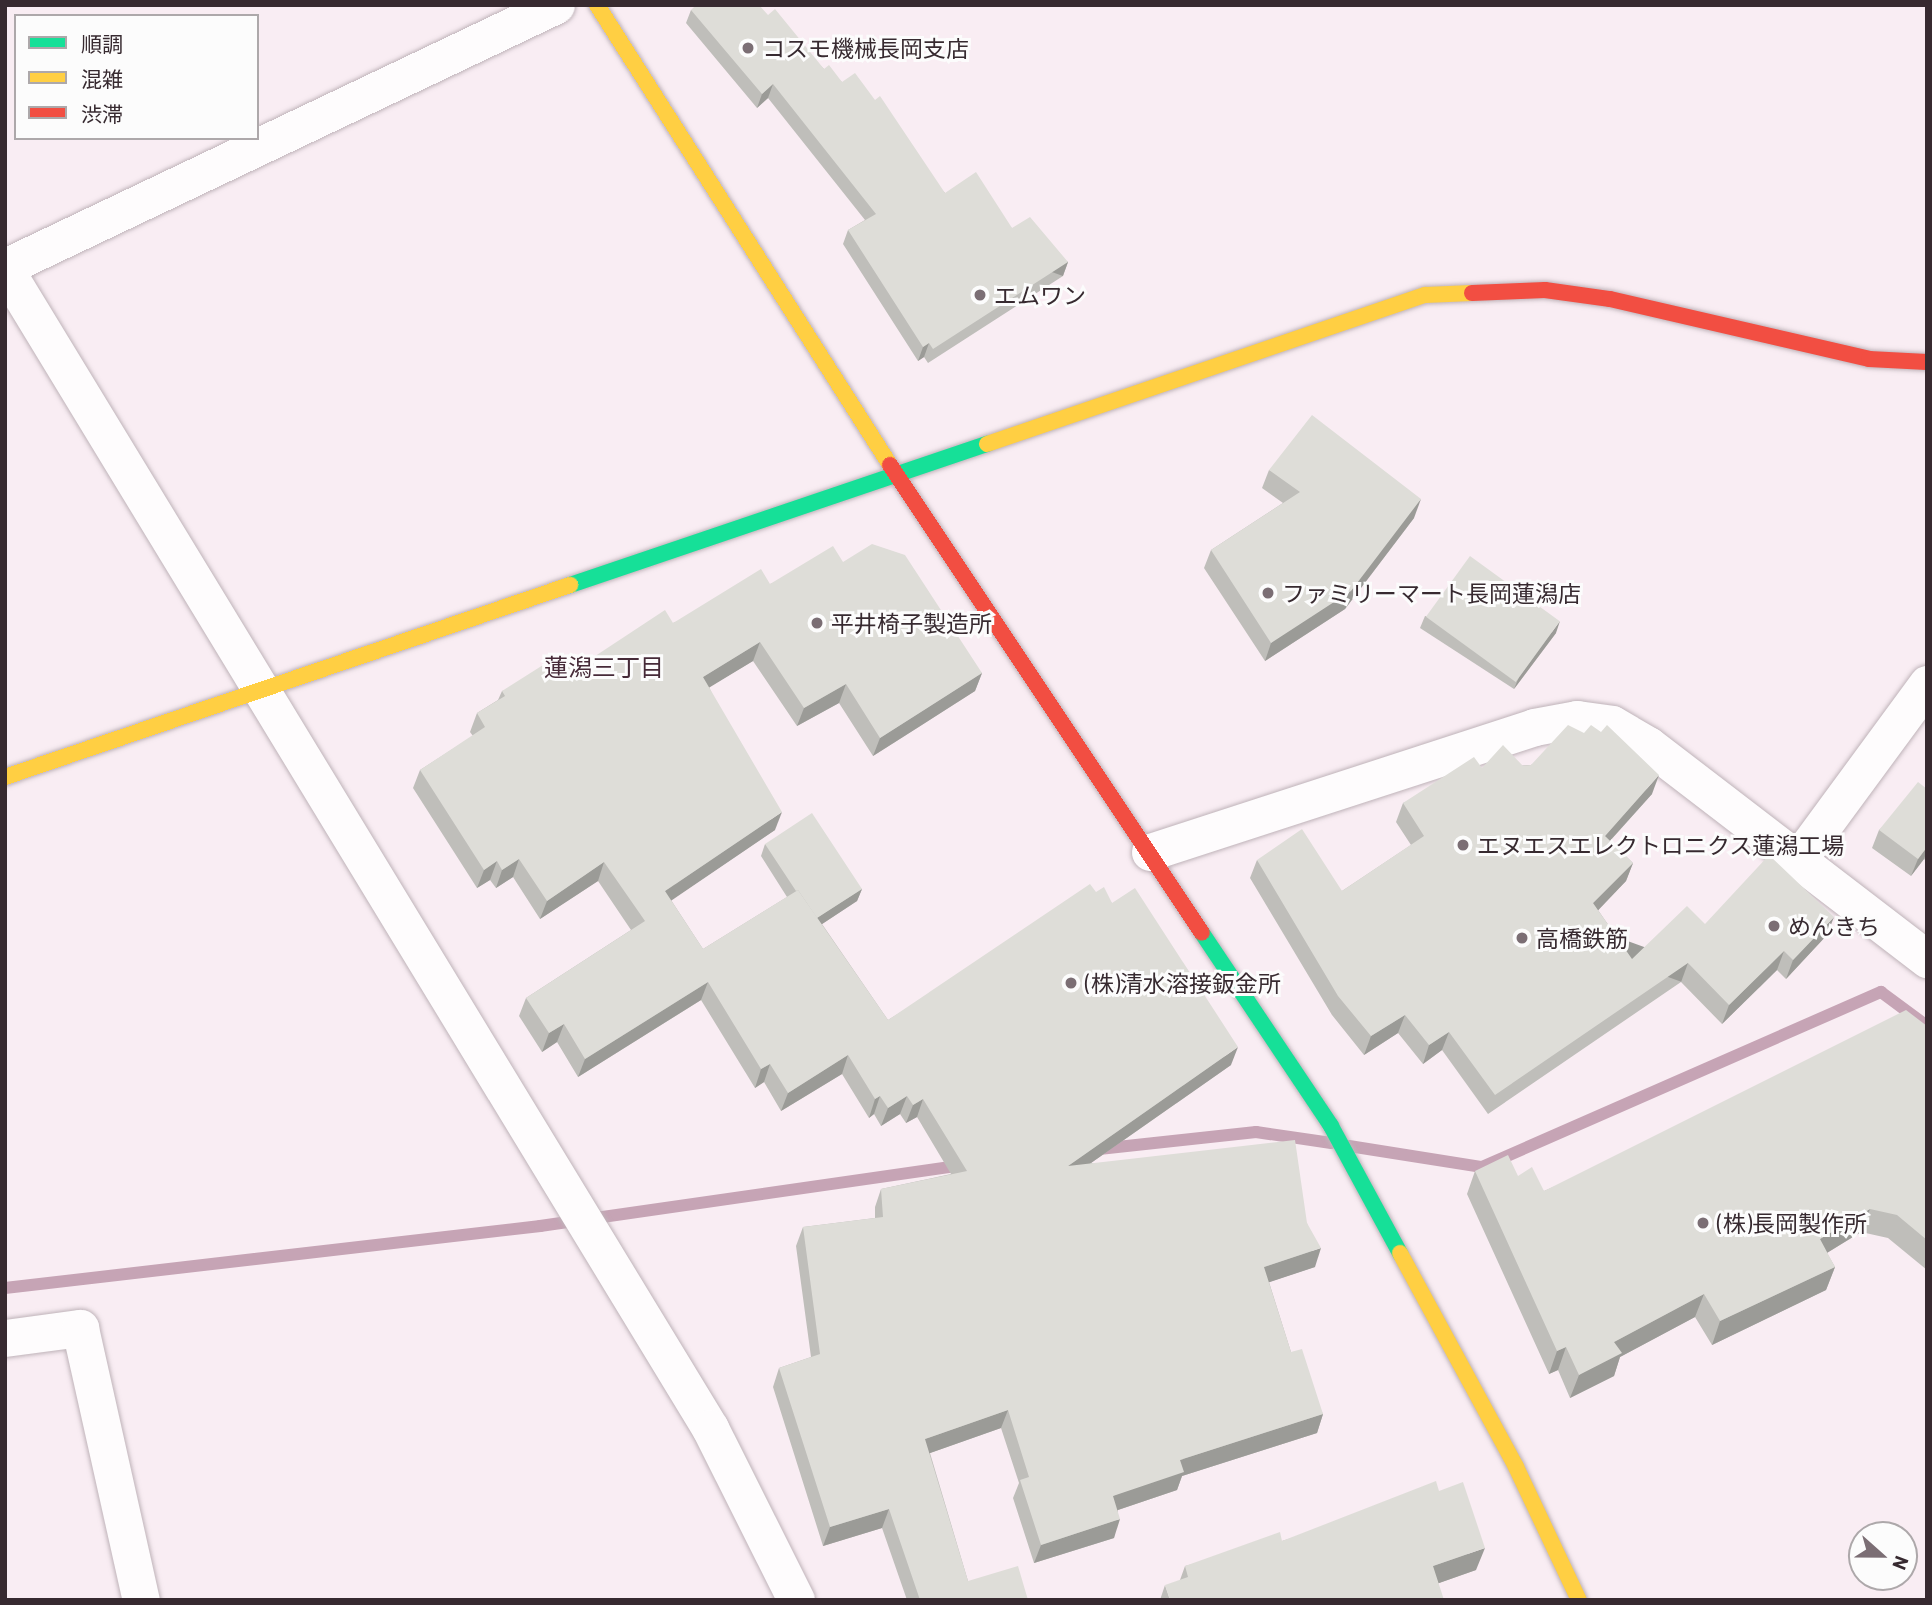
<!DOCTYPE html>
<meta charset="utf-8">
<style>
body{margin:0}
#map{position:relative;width:1932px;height:1605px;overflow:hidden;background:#f9edf3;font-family:Barlow,"Noto Sans JP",sans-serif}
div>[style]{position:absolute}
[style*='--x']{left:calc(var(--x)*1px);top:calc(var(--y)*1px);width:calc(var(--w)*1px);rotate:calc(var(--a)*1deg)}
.stream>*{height:12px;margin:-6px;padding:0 6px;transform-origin:6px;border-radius:6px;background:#c6a4b5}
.roads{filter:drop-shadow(0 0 2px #bfb3b9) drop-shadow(0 0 2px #bfb3b9)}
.street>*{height:37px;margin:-18.5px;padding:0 18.5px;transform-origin:18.5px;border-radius:18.5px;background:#fefcfd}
.fast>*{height:16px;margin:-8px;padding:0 8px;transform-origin:8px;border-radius:8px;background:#16e098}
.slow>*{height:16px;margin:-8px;padding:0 8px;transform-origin:8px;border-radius:8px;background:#ffcf43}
.jam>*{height:16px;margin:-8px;padding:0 8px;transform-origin:8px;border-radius:8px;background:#f24e42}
.wall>*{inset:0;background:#bfbeba}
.shaded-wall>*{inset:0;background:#9b9b97;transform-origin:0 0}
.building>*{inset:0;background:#deddd8;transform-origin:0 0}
.dots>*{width:19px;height:19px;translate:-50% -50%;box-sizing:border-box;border:4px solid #fcfcfc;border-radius:50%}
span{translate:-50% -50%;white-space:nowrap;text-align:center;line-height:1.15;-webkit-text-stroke:6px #fcfcfc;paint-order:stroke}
.poi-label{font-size:23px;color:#372a30}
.left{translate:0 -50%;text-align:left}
.neighbourhood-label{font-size:24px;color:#462a38}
.frame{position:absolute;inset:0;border:7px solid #372a30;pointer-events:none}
.legend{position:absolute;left:14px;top:14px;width:245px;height:126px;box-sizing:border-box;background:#fcfcfc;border:2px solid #ada8aa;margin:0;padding:9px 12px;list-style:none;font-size:21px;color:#372a30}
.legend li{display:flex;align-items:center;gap:14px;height:35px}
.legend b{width:35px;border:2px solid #ada8aa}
.north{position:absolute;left:1848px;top:1521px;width:70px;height:70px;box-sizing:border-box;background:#fcfcfc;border:2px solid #ada8aa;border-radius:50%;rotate:111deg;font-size:19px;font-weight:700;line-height:28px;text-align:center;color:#372a30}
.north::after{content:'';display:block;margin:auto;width:24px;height:32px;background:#7b6e74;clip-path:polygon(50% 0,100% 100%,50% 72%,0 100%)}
</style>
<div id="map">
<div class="stream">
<i style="--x:1349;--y:1146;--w:135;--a:9"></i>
<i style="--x:1482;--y:1167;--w:436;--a:-23.7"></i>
<i style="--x:1881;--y:992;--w:57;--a:36.5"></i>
<i style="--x:1099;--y:1149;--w:158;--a:-6.2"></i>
<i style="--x:1256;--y:1132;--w:76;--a:8.3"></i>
<i style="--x:5;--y:1288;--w:539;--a:-6.61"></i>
<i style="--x:540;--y:1226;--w:427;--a:-8.2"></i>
</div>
<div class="roads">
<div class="street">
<i style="--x:5;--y:267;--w:610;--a:-25.43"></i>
<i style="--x:5;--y:269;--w:1357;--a:58.69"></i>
<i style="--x:710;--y:1428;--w:192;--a:63.4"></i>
<i style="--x:1150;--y:852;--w:404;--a:-18"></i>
<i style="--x:1534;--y:727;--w:44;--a:-10.5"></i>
<i style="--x:1577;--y:719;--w:35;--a:8"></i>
<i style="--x:1612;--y:724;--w:42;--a:30.3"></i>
<i style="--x:1648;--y:745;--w:352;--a:37.5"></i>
<i style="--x:1797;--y:861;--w:220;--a:-53.7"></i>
<i style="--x:5;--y:1338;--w:76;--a:-7.6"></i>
<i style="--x:80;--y:1328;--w:279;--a:77.4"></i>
</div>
<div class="fast">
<i style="--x:570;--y:585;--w:440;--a:-18.7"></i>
<i style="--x:1202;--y:933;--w:232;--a:56.2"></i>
<i style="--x:1331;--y:1126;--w:145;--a:61.5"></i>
</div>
<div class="slow">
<i style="--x:597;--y:5;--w:545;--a:57.5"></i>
<i style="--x:987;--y:444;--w:463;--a:-18.8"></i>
<i style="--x:1425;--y:295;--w:47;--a:-2.4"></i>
<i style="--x:5;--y:777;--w:597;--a:-18.77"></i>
<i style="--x:1400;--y:1253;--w:243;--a:61.5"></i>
<i style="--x:1516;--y:1467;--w:147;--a:64.7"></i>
</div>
<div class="jam">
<i style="--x:1472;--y:293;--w:73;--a:-2.4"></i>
<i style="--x:1545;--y:290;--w:66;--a:7.9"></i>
<i style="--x:1610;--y:299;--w:266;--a:13"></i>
<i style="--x:1869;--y:359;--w:58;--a:3"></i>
<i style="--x:890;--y:465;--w:562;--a:56.31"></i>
</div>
</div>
<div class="wall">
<i style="clip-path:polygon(691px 10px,768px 15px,824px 69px,842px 82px,945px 193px,1012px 228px,1068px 262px,1063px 276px,928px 363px,924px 357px,918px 361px,843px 244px,848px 230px,865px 220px,768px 98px,757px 108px,686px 23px)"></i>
<i style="clip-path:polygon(1269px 470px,1414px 518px,1345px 609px,1265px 661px,1204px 568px,1211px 550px,1283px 503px,1262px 488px)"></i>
<i style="clip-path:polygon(843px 562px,982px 673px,975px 691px,873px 756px,839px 703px,797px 726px,753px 661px,709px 687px,775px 830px,671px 900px,703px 949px,787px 897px,761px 856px,765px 844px,862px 889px,857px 901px,822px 924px,888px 1020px,1096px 892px,1112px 903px,1231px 1065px,1091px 1163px,1307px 1223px,1315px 1267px,1269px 1282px,1291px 1352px,1323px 1414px,1317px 1433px,1182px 1476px,1177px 1490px,1118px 1510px,1114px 1538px,1034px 1563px,1013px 1498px,1019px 1483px,1001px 1428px,930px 1453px,968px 1581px,1028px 1600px,907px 1600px,882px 1528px,823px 1546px,773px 1387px,779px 1368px,811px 1357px,796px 1246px,803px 1227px,875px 1218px,875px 1207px,881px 1189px,951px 1174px,917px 1117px,906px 1123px,900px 1114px,881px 1126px,874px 1114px,869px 1118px,842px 1074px,781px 1111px,764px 1082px,755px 1088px,701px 1000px,578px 1077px,557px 1042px,542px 1052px,519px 1016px,526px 998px,631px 930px,598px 881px,540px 919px,513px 877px,496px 888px,490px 880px,477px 888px,413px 788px,420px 770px,473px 736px,470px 732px,477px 713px,498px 700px,502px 691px,574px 670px,673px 623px,770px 584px)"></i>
<i style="clip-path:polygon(1425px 616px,1556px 633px,1514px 689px,1420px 628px)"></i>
<i style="clip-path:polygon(1584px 733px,1652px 794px,1610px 841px,1633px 863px,1626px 881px,1598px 910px,1632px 959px,1705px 924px,1827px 935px,1786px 979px,1777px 970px,1722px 1024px,1681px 982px,1488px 1114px,1442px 1050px,1423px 1064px,1398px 1033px,1364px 1055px,1332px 1015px,1250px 878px,1257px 860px,1342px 891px,1411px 845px,1396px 822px,1403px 803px,1482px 768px,1531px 765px)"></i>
<i style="clip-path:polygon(1927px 789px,1927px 862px,1924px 859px,1911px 876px,1872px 848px,1879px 830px)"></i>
<i style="clip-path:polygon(1927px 1026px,1927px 1270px,1888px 1238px,1861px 1232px,1827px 1253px,1835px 1267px,1826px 1290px,1712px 1345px,1695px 1317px,1620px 1357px,1614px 1376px,1570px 1398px,1558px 1370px,1549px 1374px,1467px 1194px,1475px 1171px,1518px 1176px,1544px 1191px)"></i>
<i style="clip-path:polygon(1439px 1491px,1476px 1570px,1439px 1583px,1180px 1580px,1185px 1566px,1282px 1541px)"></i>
<i style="clip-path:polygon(1165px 1585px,1170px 1600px,1160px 1600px)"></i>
</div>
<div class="shaded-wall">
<i style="clip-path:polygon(773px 84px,768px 98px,757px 108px,762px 94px)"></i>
<i style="left:1068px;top:262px;width:15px;height:161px;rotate:110deg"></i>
<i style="clip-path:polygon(929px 343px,924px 357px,918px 361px,923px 347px)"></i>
<i style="clip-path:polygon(1421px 499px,1414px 518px,1345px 609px,1265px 661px,1271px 643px)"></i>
<i style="clip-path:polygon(1560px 621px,1556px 633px,1514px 689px,1519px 677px)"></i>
<i style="clip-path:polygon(760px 642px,753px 661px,697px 695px,703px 677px)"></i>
<i style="clip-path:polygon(982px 673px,975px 691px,873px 756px,880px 738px)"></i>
<i style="clip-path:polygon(846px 684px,839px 703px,797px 726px,804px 708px)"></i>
<i style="clip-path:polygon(1659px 775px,1652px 794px,1598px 854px,1605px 836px)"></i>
<i style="clip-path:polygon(782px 812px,775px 830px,659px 909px,665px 891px)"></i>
<i style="clip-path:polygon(1927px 847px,1927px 851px,1924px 859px,1911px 876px,1918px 859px)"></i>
<i style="clip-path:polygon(519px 859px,513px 877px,496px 888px,502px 870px)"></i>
<i style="clip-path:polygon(497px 861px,490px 880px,477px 888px,484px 870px)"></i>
<i style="clip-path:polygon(604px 862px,598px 881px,540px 919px,547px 901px)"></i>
<i style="clip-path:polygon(1633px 863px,1626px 881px,1587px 922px,1593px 903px)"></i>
<i style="clip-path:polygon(862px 889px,857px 901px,810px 932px,815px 919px)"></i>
<i style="clip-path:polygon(1834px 917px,1827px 935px,1786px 979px,1793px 960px)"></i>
<i style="clip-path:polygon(1784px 951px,1777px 970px,1722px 1024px,1729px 1005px)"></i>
<i style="left:1688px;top:963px;width:20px;height:234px;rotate:110deg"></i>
<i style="clip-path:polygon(708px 982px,701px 1000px,578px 1077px,585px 1059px)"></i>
<i style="clip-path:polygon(1405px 1015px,1398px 1033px,1364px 1055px,1371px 1036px)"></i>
<i style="clip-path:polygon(564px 1024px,557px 1042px,542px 1052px,549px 1033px)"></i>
<i style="clip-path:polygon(1449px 1032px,1442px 1050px,1423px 1064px,1429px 1045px)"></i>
<i style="clip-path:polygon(1238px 1047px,1231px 1065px,1061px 1184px,1068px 1166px)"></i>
<i style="clip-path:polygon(848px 1055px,842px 1074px,781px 1111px,788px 1093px)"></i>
<i style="clip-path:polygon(770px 1064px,764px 1082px,755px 1088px,761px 1069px)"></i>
<i style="clip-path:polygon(880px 1096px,874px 1114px,869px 1118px,875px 1099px)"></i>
<i style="clip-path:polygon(907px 1096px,900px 1114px,881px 1126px,888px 1108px)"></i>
<i style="clip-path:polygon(923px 1099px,917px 1117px,906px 1123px,913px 1105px)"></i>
<i style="clip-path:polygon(1870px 1209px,1861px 1232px,1812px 1262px,1820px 1239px)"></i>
<i style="clip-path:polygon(1321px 1248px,1315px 1267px,1258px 1286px,1264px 1267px)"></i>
<i style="clip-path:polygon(1835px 1267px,1826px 1290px,1712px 1345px,1720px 1321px)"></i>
<i style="clip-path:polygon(1704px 1294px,1695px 1317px,1620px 1357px,1614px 1376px,1570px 1398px,1579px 1375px,1614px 1342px)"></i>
<i style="clip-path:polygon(1566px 1347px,1558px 1370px,1549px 1374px,1557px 1351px)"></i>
<i style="clip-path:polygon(1008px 1410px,1001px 1428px,919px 1457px,925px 1439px)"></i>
<i style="clip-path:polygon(1323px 1414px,1317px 1433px,1182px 1476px,1177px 1490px,1106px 1514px,1113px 1496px,1180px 1460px)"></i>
<i style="clip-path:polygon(889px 1509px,882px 1528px,823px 1546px,830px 1527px)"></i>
<i style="clip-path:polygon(1120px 1519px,1114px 1538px,1034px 1563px,1041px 1545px)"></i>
<i style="clip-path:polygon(1485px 1548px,1476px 1570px,1425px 1588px,1433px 1566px)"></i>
</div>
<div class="building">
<i style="clip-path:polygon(696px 5px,759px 5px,768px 15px,775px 9px,824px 69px,829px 65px,842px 82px,855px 73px,875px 100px,880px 96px,945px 193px,976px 172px,1012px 228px,1030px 217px,1068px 262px,933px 349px,929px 343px,923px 347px,848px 230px,876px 214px,773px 84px,762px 94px,691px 10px)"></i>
<i style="clip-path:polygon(1312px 415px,1421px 499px,1351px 591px,1271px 643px,1211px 550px,1300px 492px,1269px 470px)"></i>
<i style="clip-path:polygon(872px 544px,905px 555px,982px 673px,880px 738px,846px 684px,804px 708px,760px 642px,703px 677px,782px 812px,665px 891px,703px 949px,798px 890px,888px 1020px,1090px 884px,1096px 892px,1104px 887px,1112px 903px,1135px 888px,1238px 1047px,1068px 1166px,1295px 1140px,1307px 1223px,1321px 1248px,1264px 1267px,1291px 1352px,1302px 1349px,1323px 1414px,1180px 1460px,1184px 1472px,1113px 1496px,1120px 1519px,1041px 1545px,1020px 1480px,1029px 1477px,1008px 1410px,925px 1439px,968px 1581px,1018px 1566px,1028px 1600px,920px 1600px,889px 1509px,830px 1527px,779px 1368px,820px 1354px,803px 1227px,883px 1217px,881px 1189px,967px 1171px,923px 1099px,913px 1105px,907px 1096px,888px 1108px,880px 1096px,875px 1099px,848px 1055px,788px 1093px,770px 1064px,761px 1069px,708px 982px,585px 1059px,564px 1024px,549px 1033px,526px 998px,645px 921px,604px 862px,547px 901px,519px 859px,502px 870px,497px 861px,484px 870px,420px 770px,485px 727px,477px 713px,505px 696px,502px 691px,562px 653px,574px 670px,665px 610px,673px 623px,761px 569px,770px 584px,833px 546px,843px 562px)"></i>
<i style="left:1470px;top:556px;width:111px;height:75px;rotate:36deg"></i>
<i style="clip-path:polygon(1568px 725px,1584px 733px,1591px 725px,1601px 732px,1607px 725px,1659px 775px,1605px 836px,1633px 863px,1593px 903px,1632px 959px,1687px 906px,1705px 924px,1769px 855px,1834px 917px,1793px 960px,1784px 951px,1729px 1005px,1688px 963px,1495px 1095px,1449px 1032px,1429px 1045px,1405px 1015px,1371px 1036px,1338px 996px,1257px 860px,1302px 829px,1342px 891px,1424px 836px,1403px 803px,1474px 757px,1482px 768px,1503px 745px,1523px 766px,1531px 765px)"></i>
<i style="clip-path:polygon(1918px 782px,1927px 789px,1927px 847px,1918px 859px,1879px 830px)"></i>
<i style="clip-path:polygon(812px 813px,862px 889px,817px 918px,798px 890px,796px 891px,765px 844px)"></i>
<i style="clip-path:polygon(1906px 1010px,1927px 1026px,1927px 1240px,1897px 1215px,1870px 1209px,1820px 1239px,1835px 1267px,1720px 1321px,1704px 1294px,1614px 1342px,1622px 1353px,1579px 1375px,1566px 1347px,1557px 1351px,1475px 1171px,1508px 1155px,1518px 1176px,1532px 1167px,1544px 1191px)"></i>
<i style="clip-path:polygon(1436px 1481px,1439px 1491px,1463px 1482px,1485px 1548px,1433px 1566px,1444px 1600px,1170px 1600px,1165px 1585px,1188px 1577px,1185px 1566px,1280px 1532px,1282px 1541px)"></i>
</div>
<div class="dots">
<i style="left:748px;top:48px;background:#7b6e74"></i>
<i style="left:980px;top:295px;background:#7b6e74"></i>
<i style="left:1268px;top:593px;background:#7b6e74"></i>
<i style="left:817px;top:623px;background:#7b6e74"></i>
<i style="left:1463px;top:845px;background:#7b6e74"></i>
<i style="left:1774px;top:926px;background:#7b6e74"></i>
<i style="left:1522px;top:938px;background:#7b6e74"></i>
<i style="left:1071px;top:983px;background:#7b6e74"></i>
<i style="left:1703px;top:1223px;background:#7b6e74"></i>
</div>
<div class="poi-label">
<span class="left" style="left:762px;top:48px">コスモ機械長岡支店</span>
<span class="left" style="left:994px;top:295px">エムワン</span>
<span class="left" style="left:1282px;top:593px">ファミリーマート長岡蓮潟店</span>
<span class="left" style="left:831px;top:623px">平井椅子製造所</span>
<span class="left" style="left:1477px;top:845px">エヌエスエレクトロニクス蓮潟工場</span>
<span class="left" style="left:1788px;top:926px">めんきち</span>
<span class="left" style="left:1536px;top:938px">高橋鉄筋</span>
<span class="left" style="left:1085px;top:983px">(株)清水溶接鈑金所</span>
<span class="left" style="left:1717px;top:1223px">(株)長岡製作所</span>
</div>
<div class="neighbourhood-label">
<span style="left:604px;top:667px">蓮潟三丁目</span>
</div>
<div class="frame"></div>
<ul class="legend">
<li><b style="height:9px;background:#16e098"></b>順調</li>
<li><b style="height:9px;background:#ffcf43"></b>混雑</li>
<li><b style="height:9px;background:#f24e42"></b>渋滞</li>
</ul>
<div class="north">N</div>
</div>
